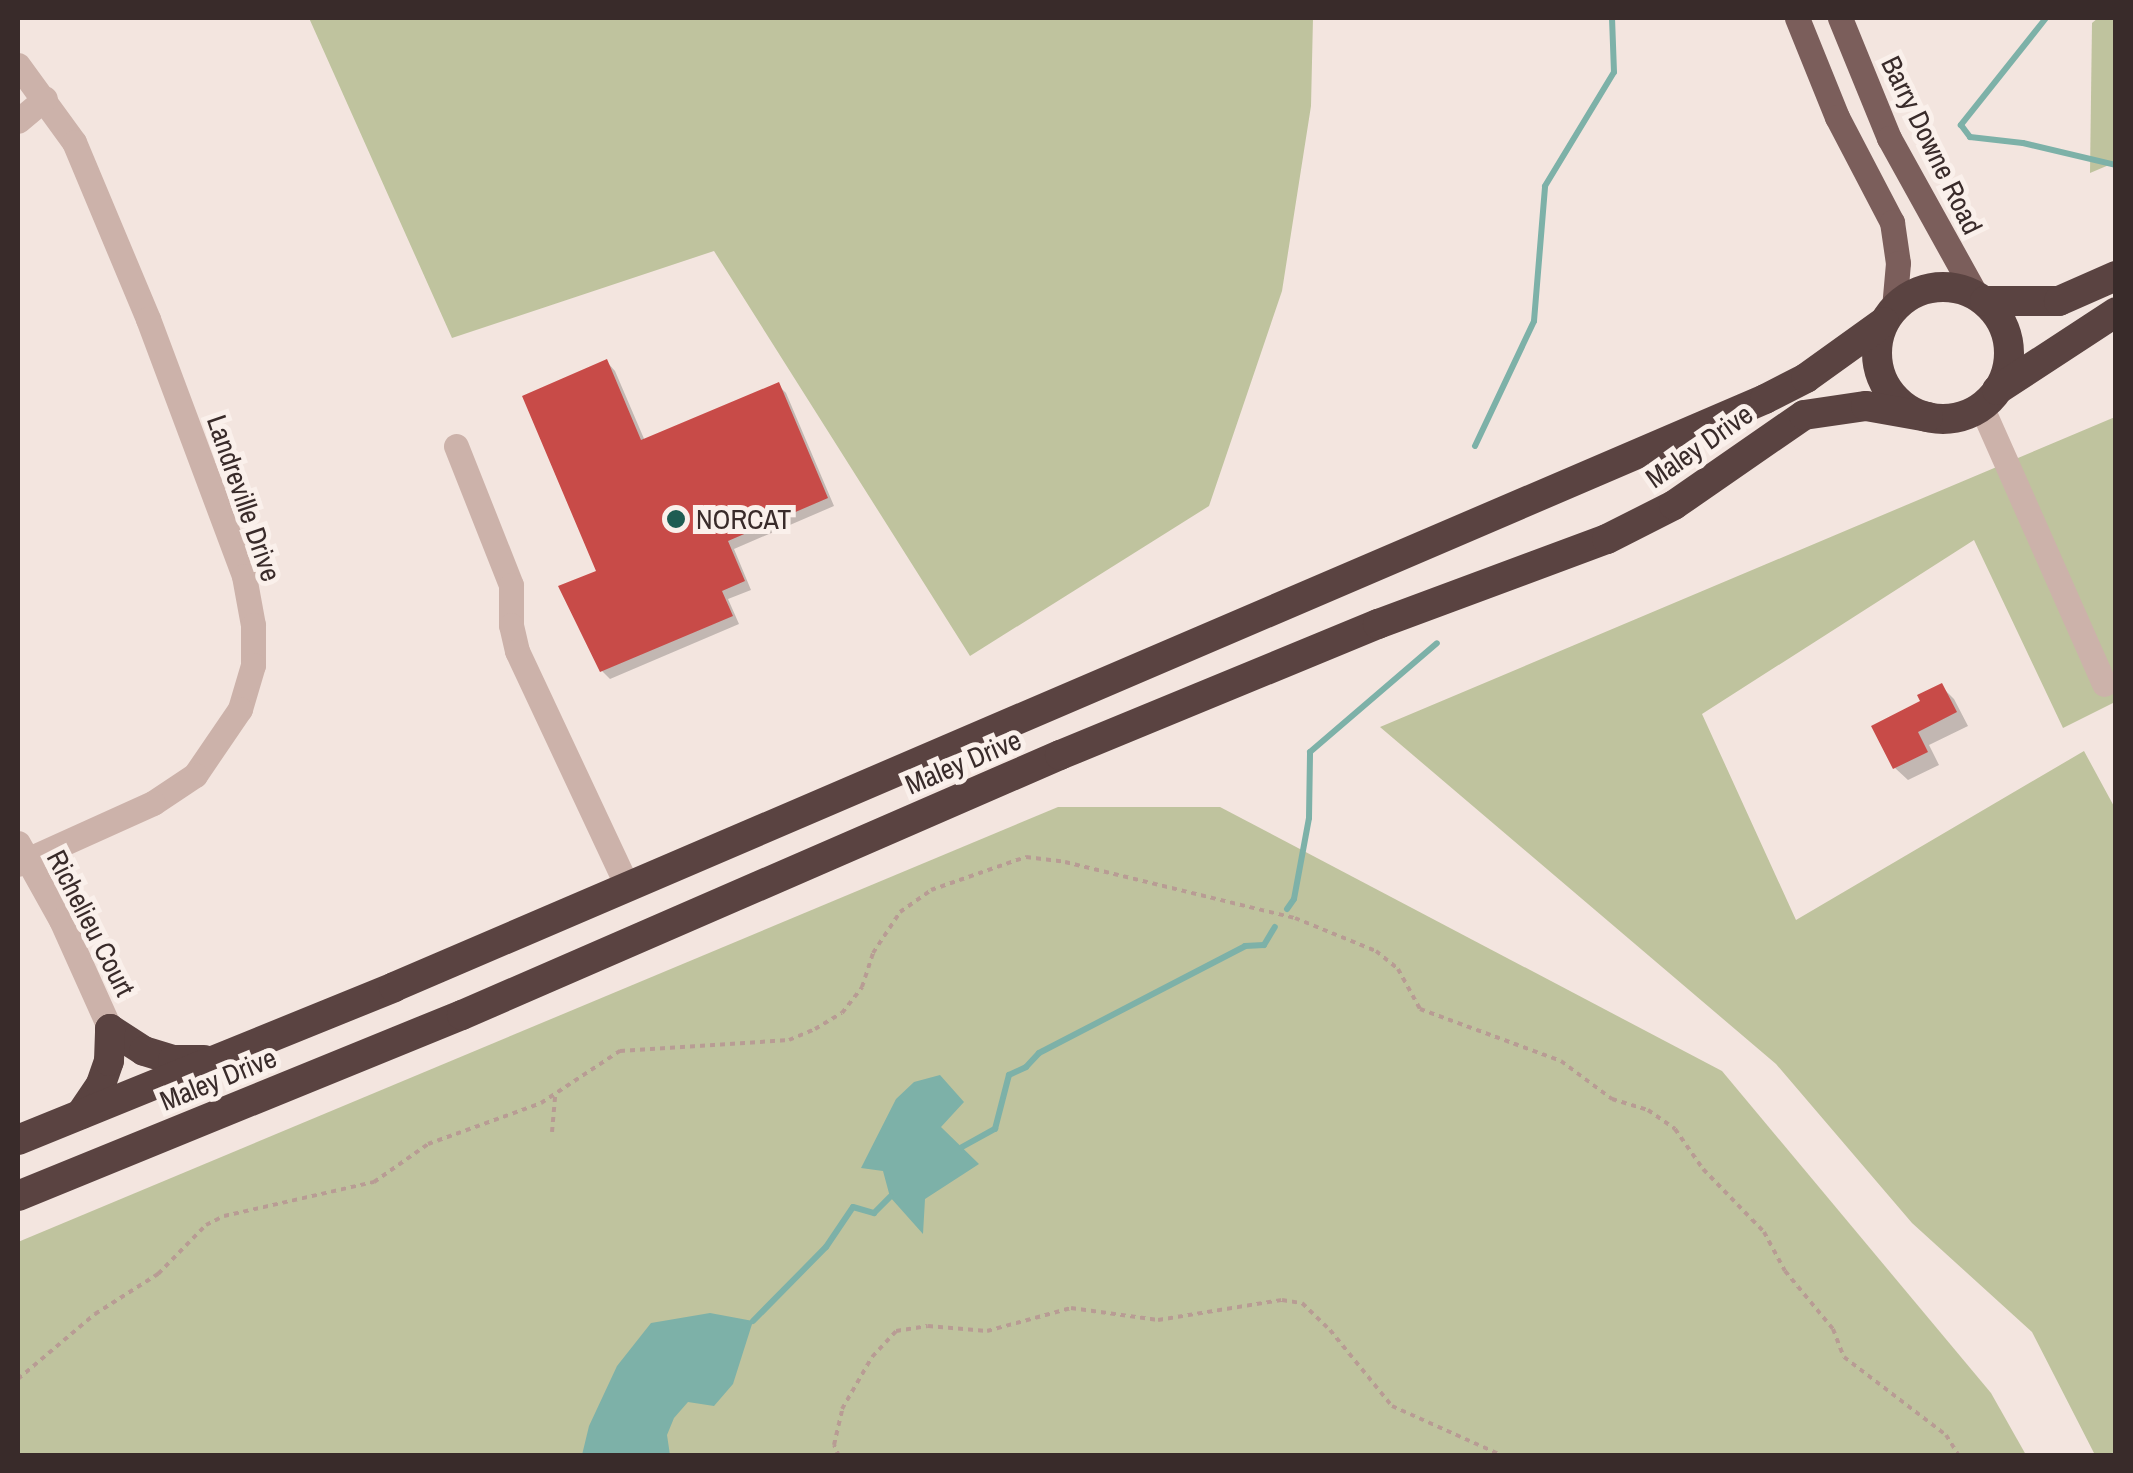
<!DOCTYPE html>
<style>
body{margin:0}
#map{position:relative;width:2133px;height:1473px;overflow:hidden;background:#f3e5df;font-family:"Archivo Narrow",sans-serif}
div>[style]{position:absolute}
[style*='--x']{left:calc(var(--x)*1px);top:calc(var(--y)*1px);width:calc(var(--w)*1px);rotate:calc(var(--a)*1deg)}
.green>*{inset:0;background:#bfc39e}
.water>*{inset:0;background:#7db1a8}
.shadow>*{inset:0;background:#0003}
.stream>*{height:6px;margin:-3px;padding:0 3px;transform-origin:3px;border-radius:3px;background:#7db1a8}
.building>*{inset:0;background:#c84b48}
.path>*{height:4px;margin-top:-2px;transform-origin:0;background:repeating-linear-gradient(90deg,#b89c94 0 5px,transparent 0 10px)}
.minor>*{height:25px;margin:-12.5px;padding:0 12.5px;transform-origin:12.5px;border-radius:12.5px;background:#ccb2aa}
.major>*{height:25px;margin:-12.5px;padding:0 12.5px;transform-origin:12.5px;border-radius:12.5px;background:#7b5e5b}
.highway>*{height:30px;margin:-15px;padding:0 15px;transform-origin:15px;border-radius:15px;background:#5a4341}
.highway>.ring{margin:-15px;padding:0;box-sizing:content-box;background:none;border:30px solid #5a4341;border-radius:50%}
.dots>*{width:28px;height:28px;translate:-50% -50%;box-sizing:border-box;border:5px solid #faf0eb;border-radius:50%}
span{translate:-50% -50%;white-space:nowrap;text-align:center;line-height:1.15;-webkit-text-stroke:10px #faf0eb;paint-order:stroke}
.street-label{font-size:28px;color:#392b2a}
.poi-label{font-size:28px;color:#392b2a}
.left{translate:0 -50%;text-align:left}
.frame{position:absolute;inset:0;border:20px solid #392b2a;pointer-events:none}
</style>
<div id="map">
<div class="green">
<i style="clip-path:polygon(309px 18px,1313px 18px,1311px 106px,1282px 291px,1209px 506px,970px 656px,714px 251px,452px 338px)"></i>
<i style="clip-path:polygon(2098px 18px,2115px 18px,2116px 162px,2090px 173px,2092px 23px)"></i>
<i style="clip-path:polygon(2115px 417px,2115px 702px,2063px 728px,1974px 540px,1702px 714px,1796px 920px,2084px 751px,2116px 810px,2115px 1455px,2095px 1455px,2032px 1332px,1912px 1223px,1776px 1064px,1380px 727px)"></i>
<i style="clip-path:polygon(1058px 807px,1220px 807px,1722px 1071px,1991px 1393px,2026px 1455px,18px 1456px,18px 1242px)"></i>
</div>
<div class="water">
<i style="clip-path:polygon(940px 1075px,964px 1102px,941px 1127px,979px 1164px,925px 1199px,923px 1234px,890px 1197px,883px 1171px,861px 1168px,896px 1099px,914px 1082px)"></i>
<i style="clip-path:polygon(710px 1313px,753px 1321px,733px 1384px,714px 1406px,688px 1402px,674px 1418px,667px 1435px,670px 1455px,582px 1455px,589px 1426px,617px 1366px,651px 1323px)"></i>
</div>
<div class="shadow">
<i style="clip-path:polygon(607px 362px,615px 371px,645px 441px,778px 385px,786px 393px,834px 506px,734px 549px,751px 590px,728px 599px,739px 624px,610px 679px,602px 671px,599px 573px)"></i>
<i style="clip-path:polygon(1941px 686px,1954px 699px,1968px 726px,1929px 745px,1939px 765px,1908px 780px,1895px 768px)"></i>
</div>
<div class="stream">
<i style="--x:2046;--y:18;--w:137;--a:128.5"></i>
<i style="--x:1961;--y:125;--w:15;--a:53"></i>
<i style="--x:1970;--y:137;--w:53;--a:6.5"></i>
<i style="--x:2023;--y:143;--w:96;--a:13.3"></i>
<i style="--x:1475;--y:446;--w:138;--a:-64.7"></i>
<i style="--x:1534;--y:321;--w:135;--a:-85.3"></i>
<i style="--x:1545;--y:186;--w:133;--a:-58.8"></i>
<i style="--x:1614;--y:72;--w:54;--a:-92.1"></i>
<i style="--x:1287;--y:909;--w:12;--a:-55"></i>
<i style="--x:1294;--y:899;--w:82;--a:-79.5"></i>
<i style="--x:1309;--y:818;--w:66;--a:-89.1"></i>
<i style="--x:1310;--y:752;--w:167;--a:-40.6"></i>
<i style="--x:962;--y:1147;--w:38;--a:-29"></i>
<i style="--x:995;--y:1129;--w:56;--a:-75.5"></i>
<i style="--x:1009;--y:1075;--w:19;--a:-25"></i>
<i style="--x:1026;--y:1067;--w:19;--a:-47"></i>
<i style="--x:1039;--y:1053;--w:232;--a:-27.4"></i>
<i style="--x:1245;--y:946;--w:19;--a:-3"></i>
<i style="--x:1264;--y:945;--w:21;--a:-59"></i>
<i style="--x:753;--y:1321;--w:104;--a:-45.4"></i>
<i style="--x:826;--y:1247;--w:48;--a:-56"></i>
<i style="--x:853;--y:1207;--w:22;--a:16"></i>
<i style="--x:874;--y:1213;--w:23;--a:-45"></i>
</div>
<div class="building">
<i style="clip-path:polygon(607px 359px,641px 440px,779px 382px,828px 498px,728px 541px,745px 581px,722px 591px,733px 616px,600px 672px,558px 586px,596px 571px,522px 396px)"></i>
<i style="clip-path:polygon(1942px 683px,1957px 712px,1918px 732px,1928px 752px,1893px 769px,1871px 726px,1920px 701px,1917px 695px)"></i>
</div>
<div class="path">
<i style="--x:552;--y:1132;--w:38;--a:-85"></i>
<i style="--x:18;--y:1379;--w:101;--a:-40.2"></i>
<i style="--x:95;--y:1314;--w:75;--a:-32.4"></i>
<i style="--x:158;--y:1274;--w:69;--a:-45.6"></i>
<i style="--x:206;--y:1225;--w:20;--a:-27"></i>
<i style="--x:224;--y:1216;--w:154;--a:-12.8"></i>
<i style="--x:374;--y:1182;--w:66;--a:-35.1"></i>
<i style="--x:428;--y:1144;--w:120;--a:-19.9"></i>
<i style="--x:541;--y:1103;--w:95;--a:-33.4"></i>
<i style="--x:620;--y:1051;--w:169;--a:-3.7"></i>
<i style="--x:789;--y:1040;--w:28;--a:-23"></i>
<i style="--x:815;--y:1029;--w:31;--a:-31"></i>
<i style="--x:842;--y:1013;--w:33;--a:-52"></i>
<i style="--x:862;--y:987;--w:36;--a:-72"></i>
<i style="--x:873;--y:953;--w:49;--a:-56.6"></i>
<i style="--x:900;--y:912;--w:38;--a:-35"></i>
<i style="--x:931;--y:890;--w:101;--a:-19.2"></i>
<i style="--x:1026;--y:857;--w:39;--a:7"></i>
<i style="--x:1065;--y:862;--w:237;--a:13.7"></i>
<i style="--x:1295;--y:918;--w:87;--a:22.2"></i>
<i style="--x:1376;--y:951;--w:28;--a:39"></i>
<i style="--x:1398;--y:969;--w:46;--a:61.2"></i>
<i style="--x:1420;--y:1009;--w:150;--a:20.2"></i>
<i style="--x:1561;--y:1061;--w:64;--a:36.7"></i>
<i style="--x:1612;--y:1099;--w:38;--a:17"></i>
<i style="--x:1648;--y:1110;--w:33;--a:35"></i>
<i style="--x:1675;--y:1129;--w:49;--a:55"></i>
<i style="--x:1703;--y:1169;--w:88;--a:45.9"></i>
<i style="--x:1764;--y:1232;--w:44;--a:61.7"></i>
<i style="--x:1785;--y:1271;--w:75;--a:50.4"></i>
<i style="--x:1833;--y:1329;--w:30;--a:69"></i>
<i style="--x:1844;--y:1357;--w:128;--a:37.4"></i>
<i style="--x:1946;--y:1435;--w:25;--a:58"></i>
<i style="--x:839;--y:1456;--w:12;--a:-114"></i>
<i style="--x:834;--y:1445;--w:37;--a:-77"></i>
<i style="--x:842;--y:1409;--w:60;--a:-60"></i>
<i style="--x:872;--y:1357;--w:35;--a:-47"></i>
<i style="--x:896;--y:1331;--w:32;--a:-9"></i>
<i style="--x:928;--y:1326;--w:59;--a:4.8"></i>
<i style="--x:987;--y:1331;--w:87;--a:-15.3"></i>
<i style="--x:1071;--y:1308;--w:88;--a:7.9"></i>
<i style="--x:1158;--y:1320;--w:126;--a:-9.2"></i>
<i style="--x:1282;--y:1300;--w:20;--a:9"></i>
<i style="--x:1302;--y:1303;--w:39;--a:44"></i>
<i style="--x:1330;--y:1330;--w:98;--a:50.8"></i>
<i style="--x:1392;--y:1406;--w:122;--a:24.2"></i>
</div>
<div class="minor">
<i style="--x:18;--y:65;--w:95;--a:54"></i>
<i style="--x:74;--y:142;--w:192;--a:67.3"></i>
<i style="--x:148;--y:319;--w:274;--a:69.5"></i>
<i style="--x:244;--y:576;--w:50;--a:79.6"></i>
<i style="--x:253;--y:625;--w:40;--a:90"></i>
<i style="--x:253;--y:665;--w:46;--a:106.5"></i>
<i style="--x:240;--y:709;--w:80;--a:124.3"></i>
<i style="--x:195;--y:775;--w:50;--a:146.3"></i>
<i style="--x:153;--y:803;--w:148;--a:155.7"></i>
<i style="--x:18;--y:121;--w:35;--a:-40"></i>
<i style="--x:1981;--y:406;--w:304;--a:66.1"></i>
<i style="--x:456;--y:446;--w:149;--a:68.4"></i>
<i style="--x:511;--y:585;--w:40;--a:90"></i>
<i style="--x:511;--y:625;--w:27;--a:77"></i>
<i style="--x:517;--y:651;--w:257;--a:64.9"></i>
<i style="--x:18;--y:843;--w:88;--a:60.8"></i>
<i style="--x:61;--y:920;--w:120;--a:65.8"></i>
</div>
<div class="major">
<i style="--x:1797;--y:18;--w:107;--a:68"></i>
<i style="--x:1837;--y:117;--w:119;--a:62.4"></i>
<i style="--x:1892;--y:222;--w:41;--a:81.7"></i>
<i style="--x:1898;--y:263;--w:45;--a:95.1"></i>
<i style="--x:1840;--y:18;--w:130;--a:67.8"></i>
<i style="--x:1889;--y:138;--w:179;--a:61"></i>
</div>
<div class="highway">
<i class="ring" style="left:1877px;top:287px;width:102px;height:102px"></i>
<i style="--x:1985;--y:301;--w:74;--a:0"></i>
<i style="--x:2059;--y:301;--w:62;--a:-23.7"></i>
<i style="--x:1997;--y:390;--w:142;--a:-33.2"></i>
<i style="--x:110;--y:1029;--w:40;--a:32.9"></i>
<i style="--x:144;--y:1051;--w:30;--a:17"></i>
<i style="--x:173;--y:1060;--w:31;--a:0"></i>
<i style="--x:81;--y:1114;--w:36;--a:-56"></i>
<i style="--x:101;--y:1084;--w:24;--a:-71"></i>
<i style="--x:109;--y:1061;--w:32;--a:-88"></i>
<i style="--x:18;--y:1140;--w:406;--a:-22.1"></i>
<i style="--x:394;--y:987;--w:1492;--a:-23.21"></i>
<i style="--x:1765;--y:399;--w:46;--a:-27.1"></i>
<i style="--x:1806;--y:378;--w:96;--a:-35.7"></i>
<i style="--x:18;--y:1196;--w:479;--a:-22.2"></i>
<i style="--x:462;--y:1015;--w:652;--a:-23.5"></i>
<i style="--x:1060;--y:755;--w:344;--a:-22.4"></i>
<i style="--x:1378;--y:624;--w:244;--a:-20.4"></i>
<i style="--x:1607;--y:539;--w:75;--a:-26.9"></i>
<i style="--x:1674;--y:505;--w:158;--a:-34.7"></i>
<i style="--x:1804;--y:415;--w:63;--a:-8.3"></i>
<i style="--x:1866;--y:406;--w:63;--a:10.1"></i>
</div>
<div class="dots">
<i style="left:676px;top:519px;background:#1e5c52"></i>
</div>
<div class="street-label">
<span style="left:1932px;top:145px;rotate:64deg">Barry Downe Road</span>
<span style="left:1699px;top:446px;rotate:-35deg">Maley Drive</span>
<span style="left:244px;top:498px;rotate:71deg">Landreville Drive</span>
<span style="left:963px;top:762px;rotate:-23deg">Maley Drive</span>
<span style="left:91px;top:923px;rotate:63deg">Richelieu Court</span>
<span style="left:218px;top:1079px;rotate:-22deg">Maley Drive</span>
</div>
<div class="poi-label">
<span class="left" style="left:696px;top:519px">NORCAT</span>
</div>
<div class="frame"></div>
</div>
